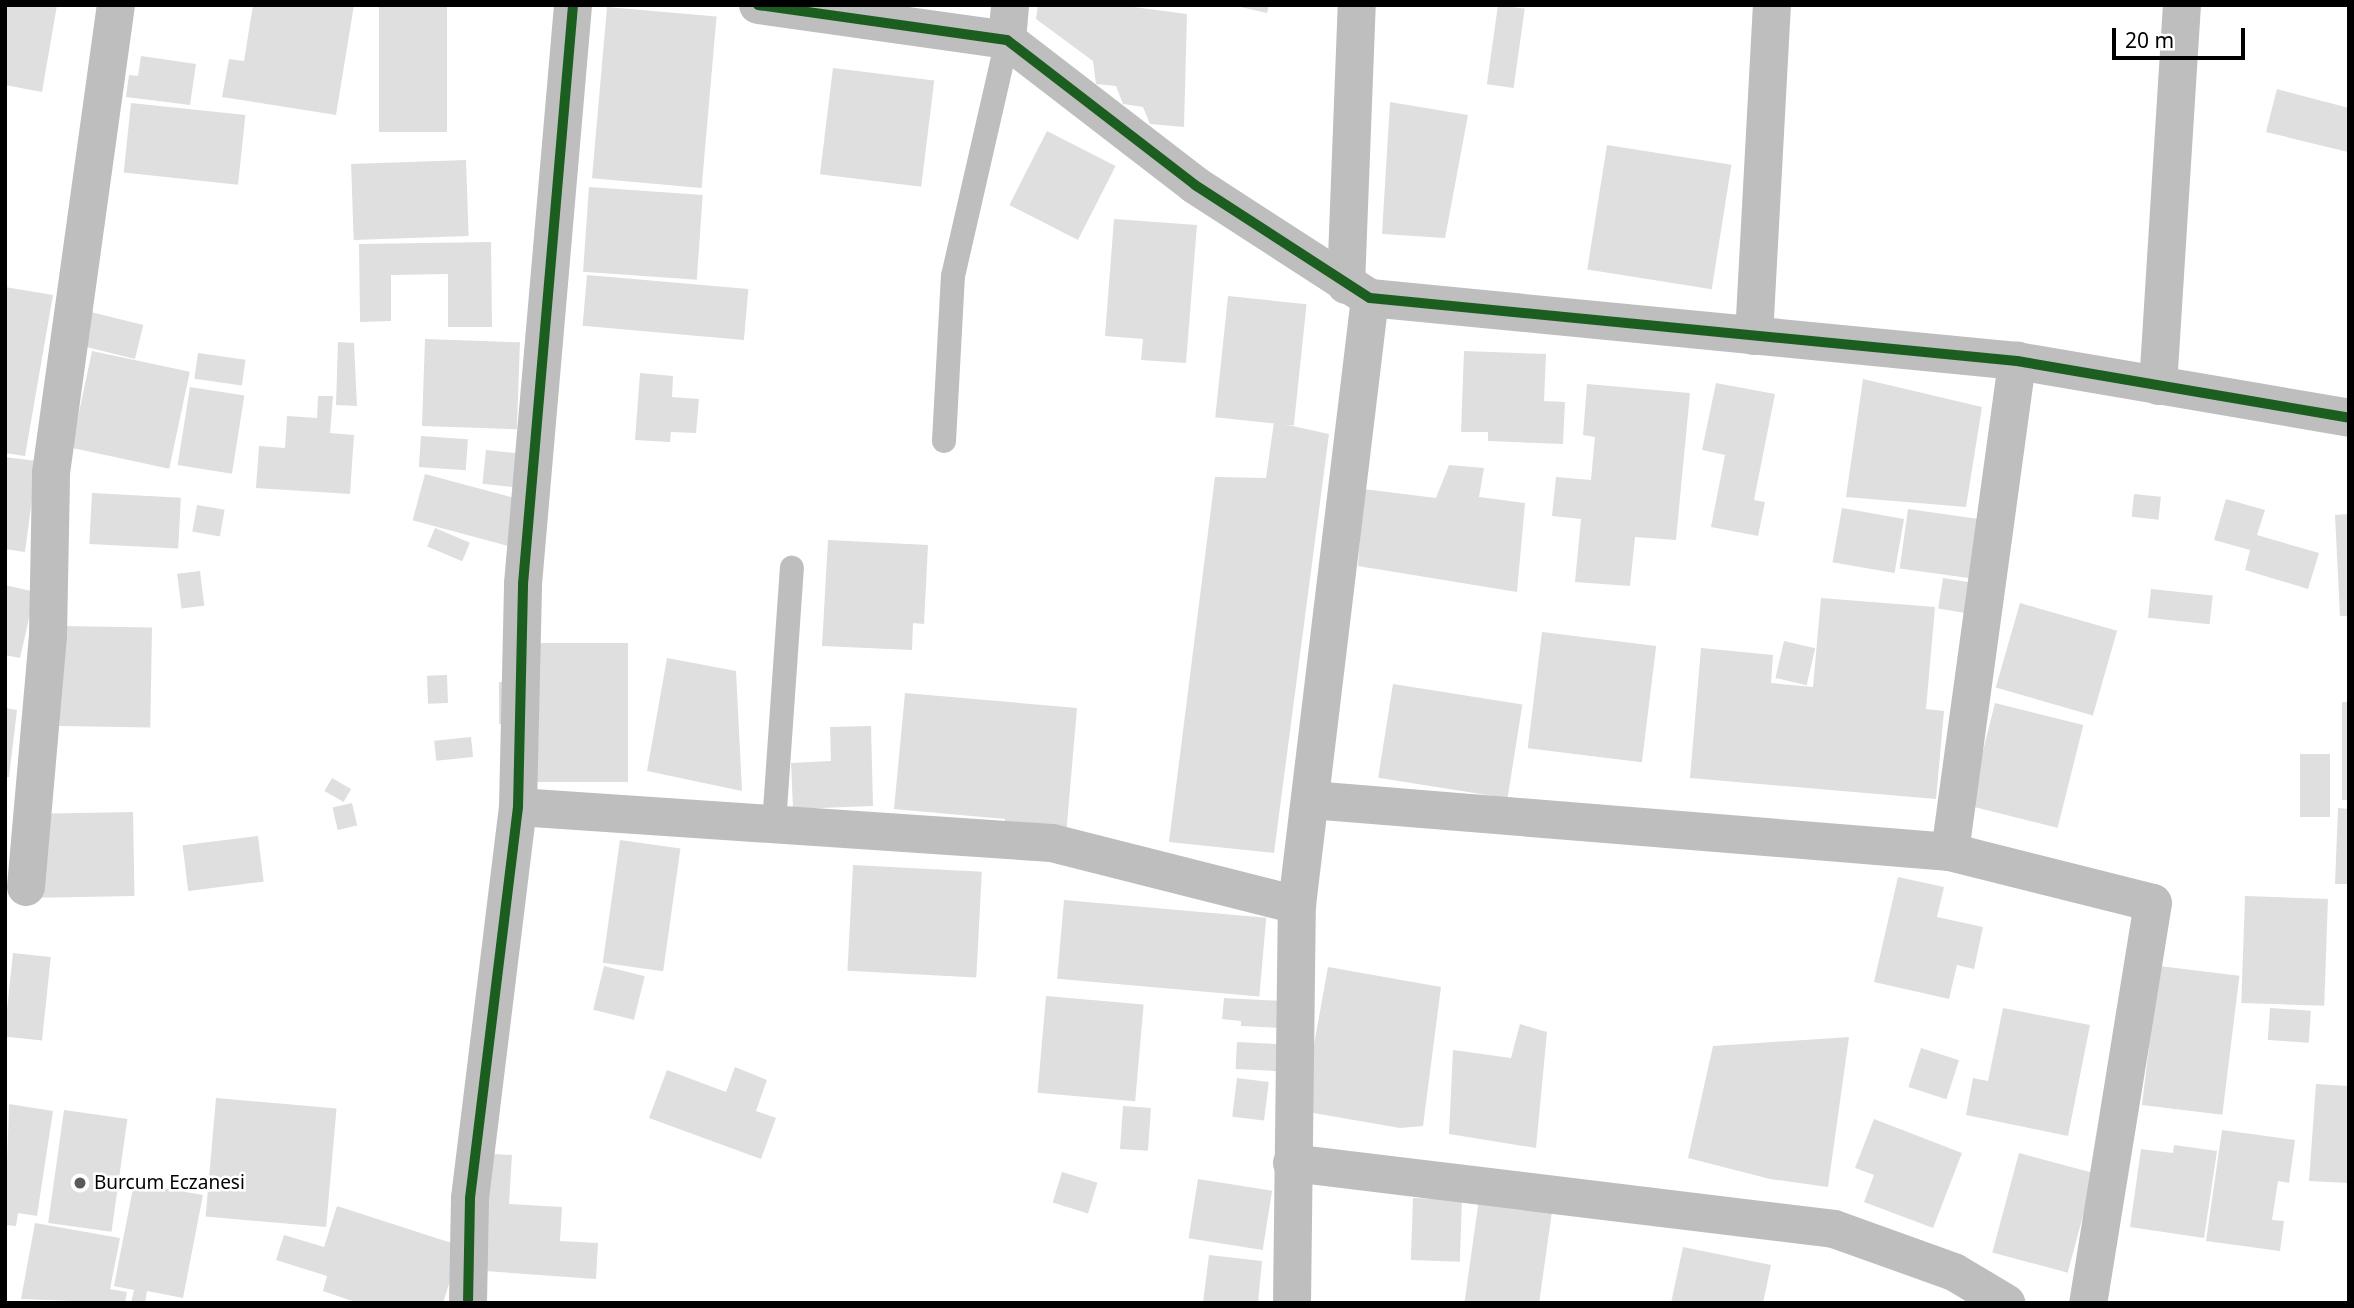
<!DOCTYPE html>
<style>
body{margin:0}
#map{position:relative;width:2354px;height:1308px;overflow:hidden;background:#fff;font-family:"Noto Sans",sans-serif}
div>[style]{position:absolute}
[style*='--x']{left:calc(var(--x)*1px);top:calc(var(--y)*1px);width:calc(var(--w)*1px);rotate:calc(var(--a)*1deg)}
.building>*{inset:0;background:#dfdfdf;transform-origin:0 0}
.service>*{height:24px;margin:-12px;padding:0 12px;transform-origin:12px;border-radius:12px;background:#bebebe}
.minor>*{height:38px;margin:-19px;padding:0 19px;transform-origin:19px;border-radius:19px;background:#bebebe}
.cycleway>*{height:10px;margin:-5px;padding:0 5px;transform-origin:5px;border-radius:5px;background:#1b5e20}
.dots>*{width:19px;height:19px;translate:-50% -50%;box-sizing:border-box;border:4px solid #fff;border-radius:50%}
span{translate:-50% -50%;white-space:nowrap;text-align:center;line-height:1.15;-webkit-text-stroke:5px #fff;paint-order:stroke}
.poi-label{font-size:19px;color:#000}
.left{translate:0 -50%;text-align:left}
.frame{position:absolute;inset:0;border:7px solid #000;pointer-events:none}
.scale{position:absolute;left:2112px;top:28px;width:133px;height:32px;box-sizing:border-box;border:4px solid #000;border-top:0;padding-left:9px;font-size:21px;line-height:24px;white-space:nowrap;color:#000;-webkit-text-stroke:5px #fff;paint-order:stroke}
</style>
<div id="map">
<div class="building">
<i style="clip-path:polygon(5px 5px,57px 5px,42px 92px,5px 85px)"></i>
<i style="clip-path:polygon(253px 5px,354px 5px,336px 115px,222px 97px,229px 59px,244px 61px)"></i>
<i style="left:379px;top:5px;width:68px;height:127px"></i>
<i style="clip-path:polygon(1038px 5px,1118px 5px,1187px 14px,1184px 127px,1150px 124px,1143px 107px,1123px 104px,1116px 86px,1096px 84px,1093px 61px,1036px 19px)"></i>
<i style="clip-path:polygon(1232px 5px,1269px 5px,1267px 13px)"></i>
<i style="left:1498px;top:5px;width:27px;height:80px;rotate:8deg"></i>
<i style="left:607px;top:7px;width:110px;height:172px;rotate:5deg"></i>
<i style="clip-path:polygon(141px 56px,196px 64px,190px 105px,126px 97px,129px 75px,138px 76px)"></i>
<i style="left:833px;top:68px;width:102px;height:107px;rotate:7deg"></i>
<i style="clip-path:polygon(2277px 89px,2349px 108px,2348px 152px,2266px 132px)"></i>
<i style="clip-path:polygon(1390px 102px,1468px 115px,1445px 238px,1382px 234px)"></i>
<i style="left:131px;top:103px;width:115px;height:70px;rotate:6deg"></i>
<i style="left:1047px;top:131px;width:77px;height:83px;rotate:27deg"></i>
<i style="left:1607px;top:145px;width:126px;height:126px;rotate:9deg"></i>
<i style="left:466px;top:160px;width:76px;height:115px;rotate:88deg"></i>
<i style="left:589px;top:187px;width:114px;height:85px;rotate:4deg"></i>
<i style="clip-path:polygon(1114px 219px,1197px 225px,1186px 363px,1141px 360px,1143px 339px,1105px 336px)"></i>
<i style="clip-path:polygon(491px 242px,492px 327px,448px 327px,448px 274px,391px 275px,391px 321px,360px 322px,359px 244px)"></i>
<i style="left:587px;top:275px;width:162px;height:51px;rotate:5deg"></i>
<i style="clip-path:polygon(5px 287px,53px 295px,25px 456px,5px 453px)"></i>
<i style="left:1228px;top:296px;width:79px;height:122px;rotate:6deg"></i>
<i style="left:91px;top:312px;width:54px;height:35px;rotate:14deg"></i>
<i style="left:425px;top:339px;width:95px;height:87px;rotate:2deg"></i>
<i style="clip-path:polygon(338px 342px,354px 343px,357px 406px,336px 405px)"></i>
<i style="left:92px;top:351px;width:100px;height:99px;rotate:12deg"></i>
<i style="clip-path:polygon(1464px 351px,1546px 354px,1544px 401px,1565px 402px,1563px 444px,1488px 441px,1488px 432px,1461px 432px)"></i>
<i style="left:198px;top:353px;width:48px;height:26px;rotate:8deg"></i>
<i style="clip-path:polygon(640px 373px,673px 376px,672px 397px,699px 399px,696px 433px,671px 432px,670px 442px,635px 440px)"></i>
<i style="clip-path:polygon(1863px 379px,1982px 407px,1966px 507px,1846px 497px)"></i>
<i style="clip-path:polygon(1716px 383px,1775px 394px,1754px 500px,1765px 502px,1758px 536px,1711px 527px,1725px 455px,1702px 450px)"></i>
<i style="clip-path:polygon(1587px 384px,1690px 393px,1676px 540px,1635px 537px,1630px 586px,1575px 582px,1581px 519px,1552px 516px,1556px 477px,1591px 480px,1595px 437px,1583px 435px)"></i>
<i style="left:190px;top:387px;width:55px;height:79px;rotate:9deg"></i>
<i style="clip-path:polygon(318px 396px,333px 396px,330px 433px,354px 435px,350px 494px,256px 488px,259px 446px,285px 448px,287px 416px,317px 418px)"></i>
<i style="clip-path:polygon(1274px 422px,1329px 434px,1274px 853px,1169px 842px,1215px 477px,1266px 478px)"></i>
<i style="left:421px;top:436px;width:47px;height:31px;rotate:4deg"></i>
<i style="left:486px;top:450px;width:36px;height:34px;rotate:6deg"></i>
<i style="clip-path:polygon(5px 457px,37px 461px,25px 552px,5px 549px)"></i>
<i style="clip-path:polygon(1449px 465px,1484px 468px,1479px 497px,1525px 503px,1517px 592px,1358px 566px,1363px 489px,1436px 498px)"></i>
<i style="left:425px;top:474px;width:98px;height:48px;rotate:15deg"></i>
<i style="left:92px;top:493px;width:89px;height:51px;rotate:3deg"></i>
<i style="left:2134px;top:494px;width:27px;height:23px;rotate:6deg"></i>
<i style="clip-path:polygon(2226px 499px,2265px 510px,2257px 535px,2319px 553px,2308px 589px,2245px 570px,2250px 550px,2214px 540px)"></i>
<i style="left:197px;top:505px;width:28px;height:27px;rotate:10deg"></i>
<i style="left:1842px;top:508px;width:63px;height:55px;rotate:10deg"></i>
<i style="left:1908px;top:509px;width:84px;height:60px;rotate:8deg"></i>
<i style="clip-path:polygon(2349px 514px,2349px 616px,2340px 616px,2335px 515px)"></i>
<i style="left:435px;top:528px;width:38px;height:20px;rotate:23deg"></i>
<i style="clip-path:polygon(828px 540px,928px 545px,924px 624px,913px 623px,912px 650px,822px 646px)"></i>
<i style="left:200px;top:571px;width:35px;height:23px;rotate:83deg"></i>
<i style="left:1943px;top:578px;width:40px;height:31px;rotate:9deg"></i>
<i style="clip-path:polygon(5px 585px,35px 592px,20px 658px,5px 655px)"></i>
<i style="left:2151px;top:589px;width:62px;height:29px;rotate:6deg"></i>
<i style="clip-path:polygon(1821px 598px,1935px 607px,1926px 709px,1944px 711px,1936px 799px,1690px 778px,1701px 648px,1773px 655px,1771px 683px,1813px 687px)"></i>
<i style="left:2020px;top:603px;width:101px;height:88px;rotate:16deg"></i>
<i style="left:61px;top:626px;width:91px;height:100px;rotate:1deg"></i>
<i style="left:1542px;top:632px;width:115px;height:117px;rotate:7deg"></i>
<i style="left:1784px;top:641px;width:32px;height:38px;rotate:13deg"></i>
<i style="left:628px;top:643px;width:139px;height:97px;rotate:90deg"></i>
<i style="clip-path:polygon(667px 658px,736px 671px,742px 791px,647px 771px)"></i>
<i style="left:447px;top:675px;width:28px;height:20px;rotate:88deg"></i>
<i style="left:499px;top:682px;width:19px;height:42px"></i>
<i style="left:1393px;top:684px;width:131px;height:95px;rotate:9deg"></i>
<i style="clip-path:polygon(905px 693px,1077px 708px,1066px 836px,1004px 831px,1005px 819px,894px 809px)"></i>
<i style="left:2342px;top:702px;width:7px;height:98px"></i>
<i style="left:1995px;top:703px;width:91px;height:106px;rotate:14deg"></i>
<i style="clip-path:polygon(5px 708px,17px 710px,9px 777px,5px 777px)"></i>
<i style="clip-path:polygon(871px 726px,873px 806px,793px 809px,791px 763px,831px 761px,830px 727px)"></i>
<i style="left:471px;top:737px;width:20px;height:37px;rotate:84deg"></i>
<i style="left:2300px;top:754px;width:30px;height:63px"></i>
<i style="left:332px;top:778px;width:22px;height:15px;rotate:30deg"></i>
<i style="left:352px;top:803px;width:23px;height:20px;rotate:77deg"></i>
<i style="clip-path:polygon(2338px 808px,2349px 809px,2349px 884px,2335px 884px)"></i>
<i style="left:133px;top:812px;width:84px;height:95px;rotate:89deg"></i>
<i style="left:258px;top:836px;width:46px;height:76px;rotate:83deg"></i>
<i style="left:620px;top:840px;width:61px;height:124px;rotate:8deg"></i>
<i style="left:853px;top:865px;width:129px;height:106px;rotate:3deg"></i>
<i style="clip-path:polygon(1898px 877px,1944px 887px,1937px 917px,1983px 927px,1974px 969px,1957px 965px,1949px 999px,1874px 982px)"></i>
<i style="left:2245px;top:896px;width:83px;height:107px;rotate:2deg"></i>
<i style="left:1064px;top:900px;width:203px;height:79px;rotate:5deg"></i>
<i style="left:13px;top:953px;width:38px;height:84px;rotate:6deg"></i>
<i style="left:604px;top:966px;width:42px;height:45px;rotate:14deg"></i>
<i style="left:2159px;top:966px;width:81px;height:140px;rotate:7deg"></i>
<i style="clip-path:polygon(1328px 967px,1441px 987px,1423px 1126px,1400px 1128px,1302px 1111px)"></i>
<i style="left:1046px;top:996px;width:98px;height:97px;rotate:5deg"></i>
<i style="clip-path:polygon(1224px 998px,1283px 1001px,1282px 1028px,1241px 1026px,1241px 1021px,1222px 1019px)"></i>
<i style="clip-path:polygon(2003px 1008px,2090px 1025px,2068px 1136px,1966px 1115px,1973px 1078px,1988px 1081px)"></i>
<i style="left:2270px;top:1008px;width:41px;height:32px;rotate:4deg"></i>
<i style="clip-path:polygon(1520px 1024px,1547px 1032px,1536px 1148px,1449px 1134px,1453px 1050px,1511px 1058px)"></i>
<i style="clip-path:polygon(1849px 1037px,1828px 1187px,1770px 1179px,1688px 1158px,1713px 1046px)"></i>
<i style="left:1237px;top:1042px;width:42px;height:27px;rotate:3deg"></i>
<i style="left:1921px;top:1048px;width:40px;height:41px;rotate:18deg"></i>
<i style="clip-path:polygon(735px 1067px,767px 1080px,756px 1111px,776px 1118px,761px 1159px,649px 1118px,667px 1070px,726px 1092px)"></i>
<i style="left:1237px;top:1078px;width:32px;height:39px;rotate:7deg"></i>
<i style="clip-path:polygon(2316px 1084px,2349px 1086px,2349px 1183px,2309px 1181px)"></i>
<i style="left:216px;top:1098px;width:121px;height:119px;rotate:5deg"></i>
<i style="clip-path:polygon(9px 1104px,53px 1111px,37px 1216px,18px 1213px,16px 1226px,5px 1225px)"></i>
<i style="left:1123px;top:1106px;width:28px;height:43px;rotate:4deg"></i>
<i style="left:64px;top:1110px;width:64px;height:114px;rotate:8deg"></i>
<i style="clip-path:polygon(1874px 1119px,1962px 1153px,1933px 1228px,1864px 1202px,1874px 1175px,1855px 1168px)"></i>
<i style="clip-path:polygon(2222px 1130px,2295px 1140px,2289px 1183px,2278px 1181px,2272px 1220px,2284px 1221px,2280px 1251px,2206px 1241px)"></i>
<i style="clip-path:polygon(2174px 1145px,2217px 1151px,2204px 1238px,2130px 1227px,2141px 1149px,2173px 1153px)"></i>
<i style="clip-path:polygon(478px 1153px,512px 1155px,509px 1204px,562px 1207px,560px 1241px,598px 1243px,596px 1279px,470px 1270px)"></i>
<i style="left:2019px;top:1153px;width:78px;height:103px;rotate:15deg"></i>
<i style="left:1062px;top:1172px;width:37px;height:32px;rotate:17deg"></i>
<i style="left:1198px;top:1179px;width:75px;height:60px;rotate:9deg"></i>
<i style="clip-path:polygon(134px 1183px,203px 1195px,183px 1298px,147px 1291px,145px 1303px,131px 1303px,134px 1290px,114px 1286px)"></i>
<i style="left:1413px;top:1198px;width:49px;height:62px;rotate:2deg"></i>
<i style="left:1479px;top:1199px;width:74px;height:105px;rotate:8deg"></i>
<i style="clip-path:polygon(337px 1206px,461px 1246px,443px 1303px,358px 1303px,323px 1291px,327px 1276px,276px 1260px,284px 1235px,324px 1247px)"></i>
<i style="clip-path:polygon(35px 1223px,120px 1238px,110px 1289px,127px 1292px,125px 1303px,21px 1299px)"></i>
<i style="clip-path:polygon(1683px 1247px,1771px 1265px,1763px 1303px,1671px 1303px)"></i>
<i style="clip-path:polygon(1209px 1255px,1262px 1261px,1258px 1303px,1203px 1303px)"></i>
</div>
<div class="service">
<i style="--x:944;--y:441;--w:165;--a:-86.9"></i>
<i style="--x:953;--y:276;--w:242;--a:-77.1"></i>
<i style="--x:774;--y:824;--w:257;--a:-86"></i>
</div>
<div class="minor">
<i style="--x:758;--y:5;--w:251;--a:8"></i>
<i style="--x:1007;--y:40;--w:237;--a:37.6"></i>
<i style="--x:1195;--y:185;--w:208;--a:32.9"></i>
<i style="--x:1370;--y:298;--w:650;--a:5.56"></i>
<i style="--x:2017;--y:361;--w:337;--a:9.7"></i>
<i style="--x:1007;--y:40;--w:35;--a:-85"></i>
<i style="--x:1346;--y:285;--w:280;--a:-87.8"></i>
<i style="--x:1754;--y:336;--w:331;--a:-86.9"></i>
<i style="--x:2158;--y:386;--w:382;--a:-86.4"></i>
<i style="--x:1311;--y:800;--w:641;--a:4.65"></i>
<i style="--x:1950;--y:852;--w:209;--a:14.1"></i>
<i style="--x:2153;--y:903;--w:405;--a:99.2"></i>
<i style="--x:518;--y:807;--w:535;--a:3.86"></i>
<i style="--x:1052;--y:843;--w:253;--a:14.2"></i>
<i style="--x:1950;--y:852;--w:496;--a:-82.2"></i>
<i style="--x:26;--y:887;--w:253;--a:-85"></i>
<i style="--x:48;--y:635;--w:162;--a:-88.9"></i>
<i style="--x:51;--y:473;--w:472;--a:-82.1"></i>
<i style="--x:1292;--y:1163;--w:546;--a:6.94"></i>
<i style="--x:1834;--y:1229;--w:127;--a:19.7"></i>
<i style="--x:1954;--y:1272;--w:61;--a:30.8"></i>
<i style="--x:468;--y:1303;--w:105;--a:-88.9"></i>
<i style="--x:470;--y:1198;--w:394;--a:-83"></i>
<i style="--x:518;--y:807;--w:223;--a:-88.7"></i>
<i style="--x:523;--y:584;--w:581;--a:-85.06"></i>
<i style="--x:1292;--y:1303;--w:398;--a:-89.3"></i>
<i style="--x:1297;--y:905;--w:611;--a:-83.14"></i>
</div>
<div class="cycleway">
<i style="--x:758;--y:5;--w:251;--a:8"></i>
<i style="--x:1007;--y:40;--w:237;--a:37.6"></i>
<i style="--x:1195;--y:185;--w:208;--a:32.9"></i>
<i style="--x:1370;--y:298;--w:650;--a:5.56"></i>
<i style="--x:2017;--y:361;--w:337;--a:9.7"></i>
<i style="--x:468;--y:1303;--w:105;--a:-88.9"></i>
<i style="--x:470;--y:1198;--w:394;--a:-83"></i>
<i style="--x:518;--y:807;--w:223;--a:-88.7"></i>
<i style="--x:523;--y:584;--w:581;--a:-85.06"></i>
</div>
<div class="dots">
<i style="left:80px;top:1183px;background:#595959"></i>
</div>
<div class="poi-label">
<span class="left" style="left:94px;top:1183px">Burcum Eczanesi</span>
</div>
<div class="frame"></div>
<div class="scale">20 m</div>
</div>
